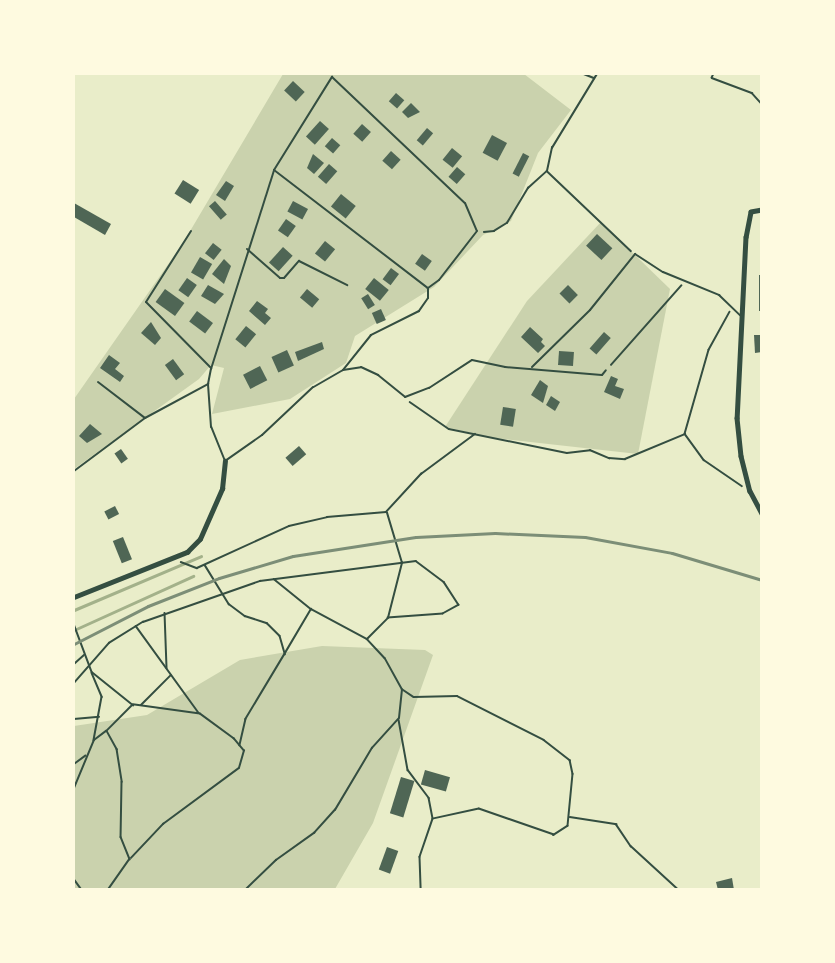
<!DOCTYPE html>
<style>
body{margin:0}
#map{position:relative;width:835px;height:963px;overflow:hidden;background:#e9edc9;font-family:"PT Sans Narrow",sans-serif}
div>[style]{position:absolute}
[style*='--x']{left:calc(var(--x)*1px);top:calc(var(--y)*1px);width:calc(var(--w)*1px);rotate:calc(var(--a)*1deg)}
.green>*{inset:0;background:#cad2ad}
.stream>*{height:3px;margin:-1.5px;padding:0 1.5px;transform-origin:1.5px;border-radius:1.5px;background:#a3b18a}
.building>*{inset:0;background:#4f6655;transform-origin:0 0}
.path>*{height:1.5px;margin:-0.75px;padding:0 0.75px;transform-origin:0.75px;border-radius:0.75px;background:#344e41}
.service>*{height:2px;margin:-1px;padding:0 1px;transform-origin:1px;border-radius:1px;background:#344e41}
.minor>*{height:4.5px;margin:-2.25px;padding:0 2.25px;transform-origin:2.25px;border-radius:2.25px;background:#344e41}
.rail>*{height:3px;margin:-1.5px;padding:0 1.5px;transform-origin:1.5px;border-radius:1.5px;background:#7c8e77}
span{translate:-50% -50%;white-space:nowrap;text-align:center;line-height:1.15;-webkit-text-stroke:4.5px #fefae0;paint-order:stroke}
.frame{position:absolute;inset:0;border:75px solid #fefae0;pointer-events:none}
</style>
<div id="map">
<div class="green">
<i style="clip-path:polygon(283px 74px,524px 74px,571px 110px,538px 153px,511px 221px,483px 235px,434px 287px,355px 336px,346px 363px,290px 399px,212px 414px,224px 368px,211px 365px,199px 379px,74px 469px,74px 399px,183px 243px)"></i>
<i style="clip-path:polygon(601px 222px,670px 289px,638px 454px,494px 438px,445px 427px,527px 301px)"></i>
<i style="clip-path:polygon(322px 646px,425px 650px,433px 655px,373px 823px,335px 889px,74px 889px,74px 726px,147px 715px,240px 660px)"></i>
</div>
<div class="stream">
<i style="--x:74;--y:610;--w:138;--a:-23"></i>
<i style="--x:74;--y:630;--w:131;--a:-24.4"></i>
</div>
<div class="building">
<i style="left:293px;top:81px;width:16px;height:13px;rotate:43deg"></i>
<i style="left:396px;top:93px;width:11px;height:11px;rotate:41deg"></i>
<i style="clip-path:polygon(411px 103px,420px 112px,408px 118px,402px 112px)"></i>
<i style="left:320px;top:121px;width:12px;height:21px;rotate:42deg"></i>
<i style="left:362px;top:124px;width:12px;height:13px;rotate:42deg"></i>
<i style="left:427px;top:128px;width:8px;height:16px;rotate:40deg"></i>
<i style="left:492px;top:135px;width:17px;height:20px;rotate:28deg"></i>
<i style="left:332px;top:138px;width:11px;height:11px;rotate:41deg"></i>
<i style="left:452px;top:148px;width:13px;height:15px;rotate:39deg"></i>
<i style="left:391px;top:151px;width:13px;height:13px;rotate:42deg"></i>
<i style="left:523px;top:153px;width:7px;height:23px;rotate:27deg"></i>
<i style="clip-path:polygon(313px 154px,324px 163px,314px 174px,307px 168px)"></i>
<i style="left:329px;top:164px;width:11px;height:17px;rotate:41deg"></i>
<i style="left:457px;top:167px;width:11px;height:13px;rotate:41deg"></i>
<i style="left:183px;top:180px;width:19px;height:16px;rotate:32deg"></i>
<i style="clip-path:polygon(226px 181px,234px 186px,225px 201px,216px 195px)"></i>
<i style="left:341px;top:194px;width:19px;height:16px;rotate:39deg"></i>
<i style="left:215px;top:201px;width:18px;height:8px;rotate:49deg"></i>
<i style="left:293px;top:201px;width:17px;height:12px;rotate:28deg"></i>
<i style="clip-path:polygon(74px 203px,111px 224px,105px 235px,74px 217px)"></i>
<i style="left:286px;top:219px;width:12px;height:14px;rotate:35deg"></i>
<i style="left:597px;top:234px;width:21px;height:16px;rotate:43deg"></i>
<i style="left:325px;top:241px;width:13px;height:16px;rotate:39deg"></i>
<i style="left:213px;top:243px;width:11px;height:13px;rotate:38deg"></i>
<i style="left:283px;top:247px;width:13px;height:21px;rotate:42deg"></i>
<i style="left:422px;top:254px;width:12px;height:12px;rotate:35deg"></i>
<i style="left:200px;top:257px;width:14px;height:18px;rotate:30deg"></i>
<i style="clip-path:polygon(224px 259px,231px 266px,224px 284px,212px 274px)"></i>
<i style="left:391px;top:268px;width:10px;height:14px;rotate:37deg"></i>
<i style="left:759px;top:275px;width:3px;height:36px"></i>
<i style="left:187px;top:278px;width:12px;height:15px;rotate:35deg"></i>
<i style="left:374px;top:278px;width:19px;height:14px;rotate:39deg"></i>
<i style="clip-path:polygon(208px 285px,224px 294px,215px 304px,201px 296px)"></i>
<i style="left:568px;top:285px;width:14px;height:12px;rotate:45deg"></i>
<i style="left:165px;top:289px;width:24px;height:16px;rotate:36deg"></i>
<i style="left:307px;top:289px;width:16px;height:11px;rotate:40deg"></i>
<i style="left:368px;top:294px;width:13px;height:8px;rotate:58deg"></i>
<i style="clip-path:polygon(257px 301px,268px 309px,265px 313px,271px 318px,265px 325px,249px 311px)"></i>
<i style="left:381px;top:309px;width:12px;height:10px;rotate:66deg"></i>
<i style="left:197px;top:311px;width:20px;height:13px;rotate:37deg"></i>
<i style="clip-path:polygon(151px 322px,161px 338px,155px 345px,141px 333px)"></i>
<i style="left:246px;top:326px;width:13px;height:17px;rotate:39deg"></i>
<i style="clip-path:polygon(530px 327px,543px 339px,541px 342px,545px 346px,538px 353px,521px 337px)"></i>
<i style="left:604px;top:332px;width:9px;height:22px;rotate:41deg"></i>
<i style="clip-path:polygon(754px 335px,762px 335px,762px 352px,755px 353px)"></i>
<i style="clip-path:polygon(322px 342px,324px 349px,298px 361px,295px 352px)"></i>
<i style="left:287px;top:350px;width:17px;height:17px;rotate:66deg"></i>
<i style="left:559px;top:351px;width:15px;height:14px;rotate:4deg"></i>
<i style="clip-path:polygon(109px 355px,120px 363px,115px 369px,124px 376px,120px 382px,100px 368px)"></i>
<i style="left:173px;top:359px;width:19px;height:10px;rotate:54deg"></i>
<i style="left:260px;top:366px;width:16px;height:19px;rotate:63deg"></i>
<i style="clip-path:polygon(611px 376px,618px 379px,615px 386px,624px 389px,620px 399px,604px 392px)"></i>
<i style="clip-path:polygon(540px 380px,548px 386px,543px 403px,531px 395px)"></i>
<i style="clip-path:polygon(551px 396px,560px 402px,555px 411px,546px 405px)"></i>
<i style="left:503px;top:407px;width:13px;height:18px;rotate:9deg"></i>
<i style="clip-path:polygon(90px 424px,102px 434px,87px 443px,79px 436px)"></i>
<i style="left:299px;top:446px;width:11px;height:18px;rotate:49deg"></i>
<i style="left:121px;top:449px;width:12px;height:8px;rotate:55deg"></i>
<i style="left:115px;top:506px;width:9px;height:12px;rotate:63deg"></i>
<i style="left:123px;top:537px;width:24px;height:11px;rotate:68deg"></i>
<i style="left:425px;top:770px;width:26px;height:15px;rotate:16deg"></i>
<i style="left:401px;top:777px;width:14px;height:38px;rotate:17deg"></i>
<i style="left:387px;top:847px;width:12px;height:24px;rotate:20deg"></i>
<i style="clip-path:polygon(732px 878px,734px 890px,718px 890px,716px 882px)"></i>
</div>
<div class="path">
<i style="--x:584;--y:74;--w:11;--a:22"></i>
<i style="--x:714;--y:74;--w:4;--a:117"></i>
<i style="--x:712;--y:78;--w:43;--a:20.6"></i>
<i style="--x:752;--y:93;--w:15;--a:48"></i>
<i style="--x:547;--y:171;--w:116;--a:43.6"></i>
<i style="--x:484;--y:232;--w:10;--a:-6"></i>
<i style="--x:494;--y:231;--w:15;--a:-32"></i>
<i style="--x:507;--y:223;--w:41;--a:-59"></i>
<i style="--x:528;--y:188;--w:25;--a:-42"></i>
<i style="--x:547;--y:171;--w:24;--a:-78"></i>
<i style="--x:552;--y:148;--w:87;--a:-58.7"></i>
<i style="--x:730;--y:312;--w:43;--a:118.9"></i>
<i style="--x:709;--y:350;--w:87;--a:105.9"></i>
<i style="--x:685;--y:434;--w:32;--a:54"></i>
<i style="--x:704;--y:460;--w:46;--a:34.4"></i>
<i style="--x:611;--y:365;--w:106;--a:-48.5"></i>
<i style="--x:410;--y:402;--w:47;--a:34.7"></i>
<i style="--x:449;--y:429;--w:120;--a:11.5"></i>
<i style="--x:567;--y:453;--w:23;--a:-7"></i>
<i style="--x:590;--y:450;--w:21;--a:23"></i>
<i style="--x:609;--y:458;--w:16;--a:4"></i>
<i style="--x:625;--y:459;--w:65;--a:-22.6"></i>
<i style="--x:181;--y:562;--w:17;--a:21"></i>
<i style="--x:197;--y:568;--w:101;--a:-24.5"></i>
<i style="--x:289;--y:526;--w:39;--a:-13"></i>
<i style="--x:327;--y:517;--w:59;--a:-4.8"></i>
<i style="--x:386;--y:512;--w:52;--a:-47.4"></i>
<i style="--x:421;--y:474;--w:67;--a:-36.5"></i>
<i style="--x:205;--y:565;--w:46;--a:58.4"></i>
<i style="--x:229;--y:604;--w:20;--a:37"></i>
<i style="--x:245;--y:616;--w:23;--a:18"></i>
<i style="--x:267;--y:623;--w:18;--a:45"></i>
<i style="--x:280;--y:636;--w:19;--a:74"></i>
<i style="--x:285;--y:654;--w:76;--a:121"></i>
<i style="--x:246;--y:719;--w:27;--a:103"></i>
<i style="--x:274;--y:579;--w:48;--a:39"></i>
<i style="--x:311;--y:609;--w:64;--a:28.2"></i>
<i style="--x:367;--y:639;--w:26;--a:47"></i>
<i style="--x:385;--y:658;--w:35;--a:61"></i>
<i style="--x:402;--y:689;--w:14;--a:34"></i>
<i style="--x:414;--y:697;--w:43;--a:-1.3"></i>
<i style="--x:457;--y:696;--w:97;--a:26.8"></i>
<i style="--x:544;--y:740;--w:33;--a:38"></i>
<i style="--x:570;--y:760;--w:14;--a:78"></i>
<i style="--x:573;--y:774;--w:52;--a:95.5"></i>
<i style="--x:568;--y:826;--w:17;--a:147"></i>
<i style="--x:554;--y:835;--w:79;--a:-160.9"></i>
<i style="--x:479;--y:809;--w:47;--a:167.7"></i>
<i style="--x:433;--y:819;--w:40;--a:108.9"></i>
<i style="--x:420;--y:857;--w:33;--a:88"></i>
<i style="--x:165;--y:613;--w:55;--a:87.9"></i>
<i style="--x:74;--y:624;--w:51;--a:69.4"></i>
<i style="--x:92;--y:672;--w:53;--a:38.8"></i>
<i style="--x:133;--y:705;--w:37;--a:135"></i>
<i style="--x:107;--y:731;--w:21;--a:61"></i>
<i style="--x:117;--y:749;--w:33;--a:81"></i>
<i style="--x:122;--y:782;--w:55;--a:91"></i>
<i style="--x:121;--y:837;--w:24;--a:68"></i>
<i style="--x:130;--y:859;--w:38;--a:125"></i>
<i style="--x:136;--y:626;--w:107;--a:54.1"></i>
<i style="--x:367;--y:639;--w:30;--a:-45"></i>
<i style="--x:388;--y:618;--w:57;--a:-75.7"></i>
<i style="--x:402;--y:563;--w:52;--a:-106.7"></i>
<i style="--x:285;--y:653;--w:51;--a:-59.4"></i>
<i style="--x:74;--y:664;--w:13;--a:-42"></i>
<i style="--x:92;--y:673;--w:26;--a:67"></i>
<i style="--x:102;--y:697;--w:44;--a:100.5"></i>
<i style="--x:74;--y:683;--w:53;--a:-48.8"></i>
<i style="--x:109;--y:643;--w:40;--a:-32"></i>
<i style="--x:143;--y:622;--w:124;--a:-19.3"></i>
<i style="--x:260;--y:581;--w:157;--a:-7.3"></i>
<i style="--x:416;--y:561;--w:35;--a:37"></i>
<i style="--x:444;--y:582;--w:27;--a:57"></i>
<i style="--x:459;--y:605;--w:18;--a:151"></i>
<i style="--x:443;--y:614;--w:55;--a:175.8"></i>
<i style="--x:141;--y:705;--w:42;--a:-45"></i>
<i style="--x:74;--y:719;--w:25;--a:-5"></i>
<i style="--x:399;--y:720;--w:51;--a:79.8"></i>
<i style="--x:408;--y:770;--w:35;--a:53"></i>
<i style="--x:429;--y:798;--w:20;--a:79"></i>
<i style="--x:74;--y:764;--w:14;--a:-36"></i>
<i style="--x:74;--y:788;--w:52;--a:-67.4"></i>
<i style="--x:94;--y:740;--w:15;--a:-37"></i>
<i style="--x:570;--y:817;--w:47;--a:8.7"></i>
<i style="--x:616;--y:824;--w:27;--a:56"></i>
<i style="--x:631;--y:846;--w:65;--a:42.5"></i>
<i style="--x:131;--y:858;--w:47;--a:-46.7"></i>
<i style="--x:163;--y:824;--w:94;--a:-36.4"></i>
<i style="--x:239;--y:768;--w:18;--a:-74"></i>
<i style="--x:244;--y:751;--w:16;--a:-130"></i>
<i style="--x:234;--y:739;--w:42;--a:-143.7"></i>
<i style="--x:200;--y:714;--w:67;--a:-172.2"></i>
<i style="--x:74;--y:879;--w:14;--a:54"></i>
<i style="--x:245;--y:890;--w:43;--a:-44.1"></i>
<i style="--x:276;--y:860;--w:47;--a:-35.4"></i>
<i style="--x:314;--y:833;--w:31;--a:-48"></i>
<i style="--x:335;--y:810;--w:72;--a:-59.2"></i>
<i style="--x:372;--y:748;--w:40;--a:-48"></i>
<i style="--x:399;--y:718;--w:28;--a:-84"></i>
</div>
<div class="service">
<i style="--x:332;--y:77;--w:183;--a:43.5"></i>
<i style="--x:465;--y:203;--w:30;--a:67"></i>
<i style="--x:477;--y:231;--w:62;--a:127.8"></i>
<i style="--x:439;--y:280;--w:14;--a:144"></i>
<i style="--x:428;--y:288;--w:10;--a:90"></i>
<i style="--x:428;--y:298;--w:16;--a:125"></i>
<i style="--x:419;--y:311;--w:54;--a:153.4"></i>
<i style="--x:371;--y:335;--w:45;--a:128.7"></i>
<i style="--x:343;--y:370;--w:34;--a:150"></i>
<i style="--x:313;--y:387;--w:70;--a:136.7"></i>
<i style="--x:262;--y:435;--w:45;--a:144.9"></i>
<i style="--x:225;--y:461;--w:37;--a:-112"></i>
<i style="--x:211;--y:427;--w:43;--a:-94"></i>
<i style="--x:208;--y:384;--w:15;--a:-79"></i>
<i style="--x:211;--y:369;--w:209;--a:-72.4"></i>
<i style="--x:274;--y:170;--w:110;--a:-58.1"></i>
<i style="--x:274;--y:170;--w:194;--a:37.5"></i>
<i style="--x:191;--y:231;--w:84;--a:122.4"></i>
<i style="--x:146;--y:302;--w:93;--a:45.4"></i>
<i style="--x:247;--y:249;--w:44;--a:41.3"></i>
<i style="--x:280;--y:278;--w:4;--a:0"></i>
<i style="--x:284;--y:278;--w:23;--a:-49"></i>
<i style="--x:299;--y:261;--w:54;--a:26.6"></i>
<i style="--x:532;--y:367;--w:81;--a:-44.5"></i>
<i style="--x:590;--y:310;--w:72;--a:-51.2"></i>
<i style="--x:635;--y:254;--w:33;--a:33"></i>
<i style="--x:663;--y:272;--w:61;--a:22.3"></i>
<i style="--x:719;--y:295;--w:29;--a:44"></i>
<i style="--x:343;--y:370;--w:18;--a:-9"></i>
<i style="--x:361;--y:367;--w:19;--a:25"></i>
<i style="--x:378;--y:375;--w:35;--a:39"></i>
<i style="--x:405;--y:397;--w:26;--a:-21"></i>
<i style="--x:429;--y:388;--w:51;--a:-33.1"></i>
<i style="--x:472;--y:360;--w:34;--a:12"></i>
<i style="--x:505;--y:367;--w:97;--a:4.7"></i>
<i style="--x:602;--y:375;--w:6;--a:-51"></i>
<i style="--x:98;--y:382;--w:59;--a:37.5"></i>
<i style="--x:74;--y:471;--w:89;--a:-36.7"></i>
<i style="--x:145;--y:418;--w:72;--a:-28.4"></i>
</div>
<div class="minor">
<i style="--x:762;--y:210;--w:11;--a:170"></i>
<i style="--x:751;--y:212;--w:25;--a:101"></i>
<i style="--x:746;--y:237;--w:181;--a:92.8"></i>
<i style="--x:737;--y:418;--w:38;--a:84"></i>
<i style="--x:741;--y:456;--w:36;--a:76"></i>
<i style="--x:750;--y:491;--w:26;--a:62"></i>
<i style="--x:74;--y:597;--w:122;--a:-21.7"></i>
<i style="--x:187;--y:552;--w:18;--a:-45"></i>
<i style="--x:200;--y:539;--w:55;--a:-66.3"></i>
<i style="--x:222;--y:489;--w:28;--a:-84"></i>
</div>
<div class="rail">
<i style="--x:74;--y:644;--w:83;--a:-27.2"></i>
<i style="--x:148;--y:606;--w:76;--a:-21.5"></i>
<i style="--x:219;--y:578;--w:77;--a:-16.6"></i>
<i style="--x:293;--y:556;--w:124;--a:-8.8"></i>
<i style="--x:416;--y:537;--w:79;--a:-2.9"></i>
<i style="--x:495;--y:533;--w:90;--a:2.5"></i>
<i style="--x:585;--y:537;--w:88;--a:10.4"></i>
<i style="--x:672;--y:553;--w:94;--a:16.7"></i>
</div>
<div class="frame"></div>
</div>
